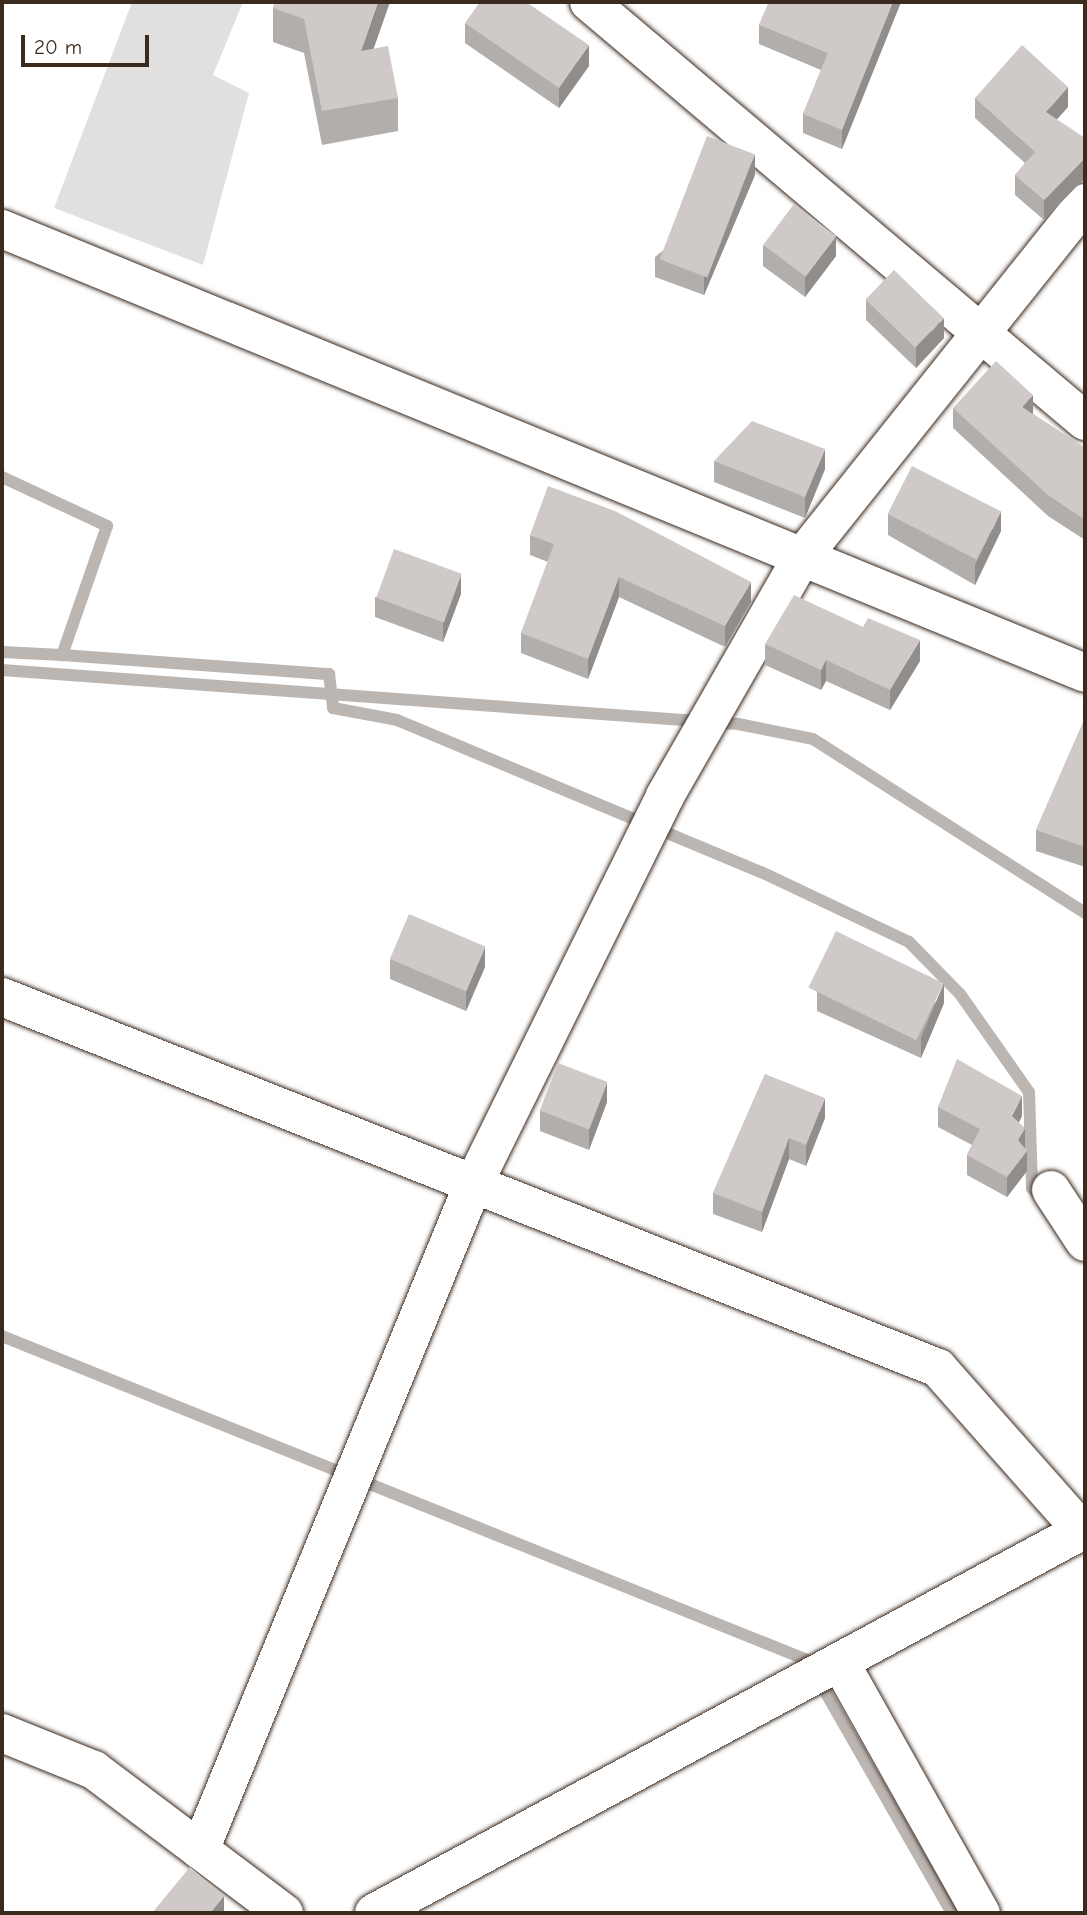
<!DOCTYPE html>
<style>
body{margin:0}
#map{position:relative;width:1087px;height:1915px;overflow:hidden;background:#fff;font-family:"Comic Neue",sans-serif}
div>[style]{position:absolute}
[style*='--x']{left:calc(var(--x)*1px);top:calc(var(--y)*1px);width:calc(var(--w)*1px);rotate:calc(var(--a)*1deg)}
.green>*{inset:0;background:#e2e0de}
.stream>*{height:12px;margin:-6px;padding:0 6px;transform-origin:6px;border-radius:6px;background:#bcb6b3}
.roads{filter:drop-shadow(0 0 2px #3b2a1e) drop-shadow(0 0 2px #3b2a1e)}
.minor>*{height:38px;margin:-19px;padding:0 19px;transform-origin:19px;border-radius:19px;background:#fff}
.wall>*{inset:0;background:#b2aeab}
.shaded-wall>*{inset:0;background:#918d8b}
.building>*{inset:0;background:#cfcac7;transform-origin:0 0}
span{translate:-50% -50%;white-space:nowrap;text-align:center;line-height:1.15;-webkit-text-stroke:5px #fff;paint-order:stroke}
.frame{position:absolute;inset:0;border:4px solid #3b2a1e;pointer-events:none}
.scale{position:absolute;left:21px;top:35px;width:128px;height:32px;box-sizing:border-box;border:4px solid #3b2a1e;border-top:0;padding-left:9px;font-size:21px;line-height:24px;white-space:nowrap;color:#3b2a1e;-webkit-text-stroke:5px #fff;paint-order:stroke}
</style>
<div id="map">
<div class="green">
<i style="clip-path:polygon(132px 2px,243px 2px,213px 75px,249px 93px,203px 265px,54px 208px)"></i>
</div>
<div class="stream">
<i style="--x:2;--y:477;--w:116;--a:25"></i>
<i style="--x:107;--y:526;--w:137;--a:109.2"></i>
<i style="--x:62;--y:655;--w:60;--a:-177.1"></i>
<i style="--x:62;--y:655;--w:268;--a:4.1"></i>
<i style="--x:329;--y:674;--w:34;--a:83"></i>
<i style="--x:333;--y:708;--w:65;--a:10.6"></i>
<i style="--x:397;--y:720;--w:394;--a:22.7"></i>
<i style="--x:761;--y:872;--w:164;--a:25.3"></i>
<i style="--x:909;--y:942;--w:73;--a:45.6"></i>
<i style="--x:960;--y:994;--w:120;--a:54.9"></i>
<i style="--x:1029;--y:1092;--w:96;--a:88.2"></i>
<i style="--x:1032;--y:1188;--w:14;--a:51"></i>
<i style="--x:2;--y:670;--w:738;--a:4.2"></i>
<i style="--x:738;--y:724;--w:76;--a:11.3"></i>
<i style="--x:813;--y:739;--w:323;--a:32.6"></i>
<i style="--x:2;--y:1336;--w:868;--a:21.92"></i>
<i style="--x:807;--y:1660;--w:292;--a:60.2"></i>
</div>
<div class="roads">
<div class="minor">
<i style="--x:589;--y:2;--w:649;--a:40.19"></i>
<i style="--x:2;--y:229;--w:1170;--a:22.29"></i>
<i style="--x:2;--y:997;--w:1007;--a:21.62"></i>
<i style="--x:938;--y:1368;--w:217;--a:48.5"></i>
<i style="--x:1051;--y:1190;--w:62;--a:56.8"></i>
<i style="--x:841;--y:1664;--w:286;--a:60.7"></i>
<i style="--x:2;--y:1733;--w:99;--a:21.9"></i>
<i style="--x:94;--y:1770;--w:238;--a:37"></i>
<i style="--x:200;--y:1850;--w:717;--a:-67.69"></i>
<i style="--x:472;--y:1187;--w:436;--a:-63.7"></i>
<i style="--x:665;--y:796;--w:275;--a:-60.2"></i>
<i style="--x:802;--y:557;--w:453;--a:-51.4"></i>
<i style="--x:374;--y:1913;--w:808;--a:-28.37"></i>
</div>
</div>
<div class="wall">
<i style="clip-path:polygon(275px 2px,374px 49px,398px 98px,398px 131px,322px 145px,304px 53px,273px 42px,273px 8px)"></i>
<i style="clip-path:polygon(769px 2px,901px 2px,842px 149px,803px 133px,803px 114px,821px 70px,759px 44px,759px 25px)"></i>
<i style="clip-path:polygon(465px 23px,589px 66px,559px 108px,465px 43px)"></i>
<i style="clip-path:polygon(975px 98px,1068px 107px,1057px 119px,1044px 220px,1015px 195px,1015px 175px,1025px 163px,975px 118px)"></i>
<i style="clip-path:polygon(755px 175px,704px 295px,655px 277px,655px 257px)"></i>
<i style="clip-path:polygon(763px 245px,836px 256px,805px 297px,763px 266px)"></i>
<i style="clip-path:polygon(866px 300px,944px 338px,916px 368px,866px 320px)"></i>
<i style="clip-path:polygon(953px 408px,1033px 414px,1085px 448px,1085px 540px,1048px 516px,953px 428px)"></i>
<i style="clip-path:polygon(714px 461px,825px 469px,805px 518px,714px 482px)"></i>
<i style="clip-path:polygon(888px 514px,1001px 531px,975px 585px,888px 535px)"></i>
<i style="clip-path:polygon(530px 535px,751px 602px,725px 647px,619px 597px,588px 679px,521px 653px,521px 633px,548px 562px,530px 555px)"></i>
<i style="clip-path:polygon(461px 594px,443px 642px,375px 617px,375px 597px)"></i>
<i style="clip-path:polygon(765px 644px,920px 661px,890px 710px,826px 681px,821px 690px,765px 665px)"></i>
<i style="clip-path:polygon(1085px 718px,1085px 867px,1036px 851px,1036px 830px)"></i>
<i style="clip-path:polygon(390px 959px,485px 967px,466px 1011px,390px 979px)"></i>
<i style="clip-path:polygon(817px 991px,944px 1003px,921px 1058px,817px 1011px)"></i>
<i style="clip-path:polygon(765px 1074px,825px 1118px,806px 1166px,789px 1159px,762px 1232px,713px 1214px,713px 1193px)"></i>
<i style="clip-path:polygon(607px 1102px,589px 1150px,540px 1131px,540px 1111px)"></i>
<i style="clip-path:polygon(938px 1107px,1022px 1116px,1019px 1122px,1025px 1149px,1027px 1171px,1007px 1197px,967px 1175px,967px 1155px,972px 1145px,938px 1127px)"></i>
</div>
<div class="shaded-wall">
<i style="clip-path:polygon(378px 2px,390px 2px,361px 85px,361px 51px)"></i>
<i style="clip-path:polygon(893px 2px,901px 2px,842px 149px,842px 130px)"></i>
<i style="clip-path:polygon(589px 45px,589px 66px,559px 108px,559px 88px)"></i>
<i style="clip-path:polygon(1068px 87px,1068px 107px,1046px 132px,1046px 112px)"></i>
<i style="clip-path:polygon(755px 154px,755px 175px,704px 295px,704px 275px)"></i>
<i style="clip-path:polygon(1085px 158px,1085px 178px,1044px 220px,1044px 200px)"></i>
<i style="clip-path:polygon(836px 236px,836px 256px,805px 297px,805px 277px)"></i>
<i style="clip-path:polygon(944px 318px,944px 338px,916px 368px,916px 347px)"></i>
<i style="clip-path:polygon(1033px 395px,1033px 415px,1022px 407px)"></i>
<i style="clip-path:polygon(825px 449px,825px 469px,805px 518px,805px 497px)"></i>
<i style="clip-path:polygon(1001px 511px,1001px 531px,975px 585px,975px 565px)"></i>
<i style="clip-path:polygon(461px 574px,461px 594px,443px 642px,443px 622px)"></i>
<i style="clip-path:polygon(619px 577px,619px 597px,588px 679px,588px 659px)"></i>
<i style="clip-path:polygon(751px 582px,751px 602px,725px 647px,725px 626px)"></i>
<i style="clip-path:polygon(920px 640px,920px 661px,890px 710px,890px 690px)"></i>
<i style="clip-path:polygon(826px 660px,826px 681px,821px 690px,821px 670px)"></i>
<i style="clip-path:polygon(485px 947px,485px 967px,466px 1011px,466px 991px)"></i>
<i style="clip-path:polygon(944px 983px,944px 1003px,921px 1058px,921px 1037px)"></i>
<i style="clip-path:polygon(607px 1082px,607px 1102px,589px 1150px,589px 1129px)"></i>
<i style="clip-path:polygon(1022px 1096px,1022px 1116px,1012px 1136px,1012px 1116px)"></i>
<i style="clip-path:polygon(825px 1098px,825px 1118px,806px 1166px,806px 1145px)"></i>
<i style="clip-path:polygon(1025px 1128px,1025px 1149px,1018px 1140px)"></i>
<i style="clip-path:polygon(789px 1138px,789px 1159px,762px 1232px,762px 1212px)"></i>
<i style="clip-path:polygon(1027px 1151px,1027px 1171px,1007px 1197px,1007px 1177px)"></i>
<i style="clip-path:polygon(224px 1896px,224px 1913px,210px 1913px)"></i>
</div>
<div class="building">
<i style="clip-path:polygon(275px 2px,378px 2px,361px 51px,388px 46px,398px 98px,322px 111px,304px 19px,273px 8px)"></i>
<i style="clip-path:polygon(480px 2px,526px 2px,589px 45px,559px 88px,465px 23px)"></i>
<i style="clip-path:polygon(769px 2px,893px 2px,842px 130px,803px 114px,828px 53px,759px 25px)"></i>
<i style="clip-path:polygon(1022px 45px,1068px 87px,1046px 112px,1085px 138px,1085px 158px,1044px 200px,1015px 175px,1035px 152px,975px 98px)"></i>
<i style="left:707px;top:136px;width:51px;height:132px;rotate:21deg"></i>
<i style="left:794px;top:204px;width:53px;height:51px;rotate:37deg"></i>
<i style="left:894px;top:270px;width:69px;height:41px;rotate:44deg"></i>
<i style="clip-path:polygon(996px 361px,1033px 395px,1022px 407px,1085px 448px,1085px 520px,1048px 495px,953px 408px)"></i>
<i style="clip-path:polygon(752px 421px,825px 449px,805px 497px,714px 461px)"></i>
<i style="left:912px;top:466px;width:100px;height:54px;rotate:27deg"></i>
<i style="clip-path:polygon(548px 486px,615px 511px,751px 582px,725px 626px,619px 577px,588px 659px,521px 633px,554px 544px,530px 535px)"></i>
<i style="left:394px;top:549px;width:72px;height:52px;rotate:20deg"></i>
<i style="clip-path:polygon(794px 595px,863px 627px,868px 618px,920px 640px,890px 690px,826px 660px,821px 670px,765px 644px)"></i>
<i style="clip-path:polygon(1085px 718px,1085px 847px,1036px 830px)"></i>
<i style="left:409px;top:914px;width:83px;height:49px;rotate:23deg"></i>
<i style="left:836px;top:931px;width:120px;height:63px;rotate:26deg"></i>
<i style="clip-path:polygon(957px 1059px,1022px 1096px,1012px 1116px,1025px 1128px,1018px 1140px,1027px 1151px,1007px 1177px,967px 1155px,980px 1129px,938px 1107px)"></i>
<i style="left:558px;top:1063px;width:53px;height:51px;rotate:21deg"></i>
<i style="clip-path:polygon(765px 1074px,825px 1098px,806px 1145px,789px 1138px,762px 1212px,713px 1193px)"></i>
<i style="clip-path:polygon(190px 1867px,224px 1896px,210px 1913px,152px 1913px)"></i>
</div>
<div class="frame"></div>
<div class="scale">20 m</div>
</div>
